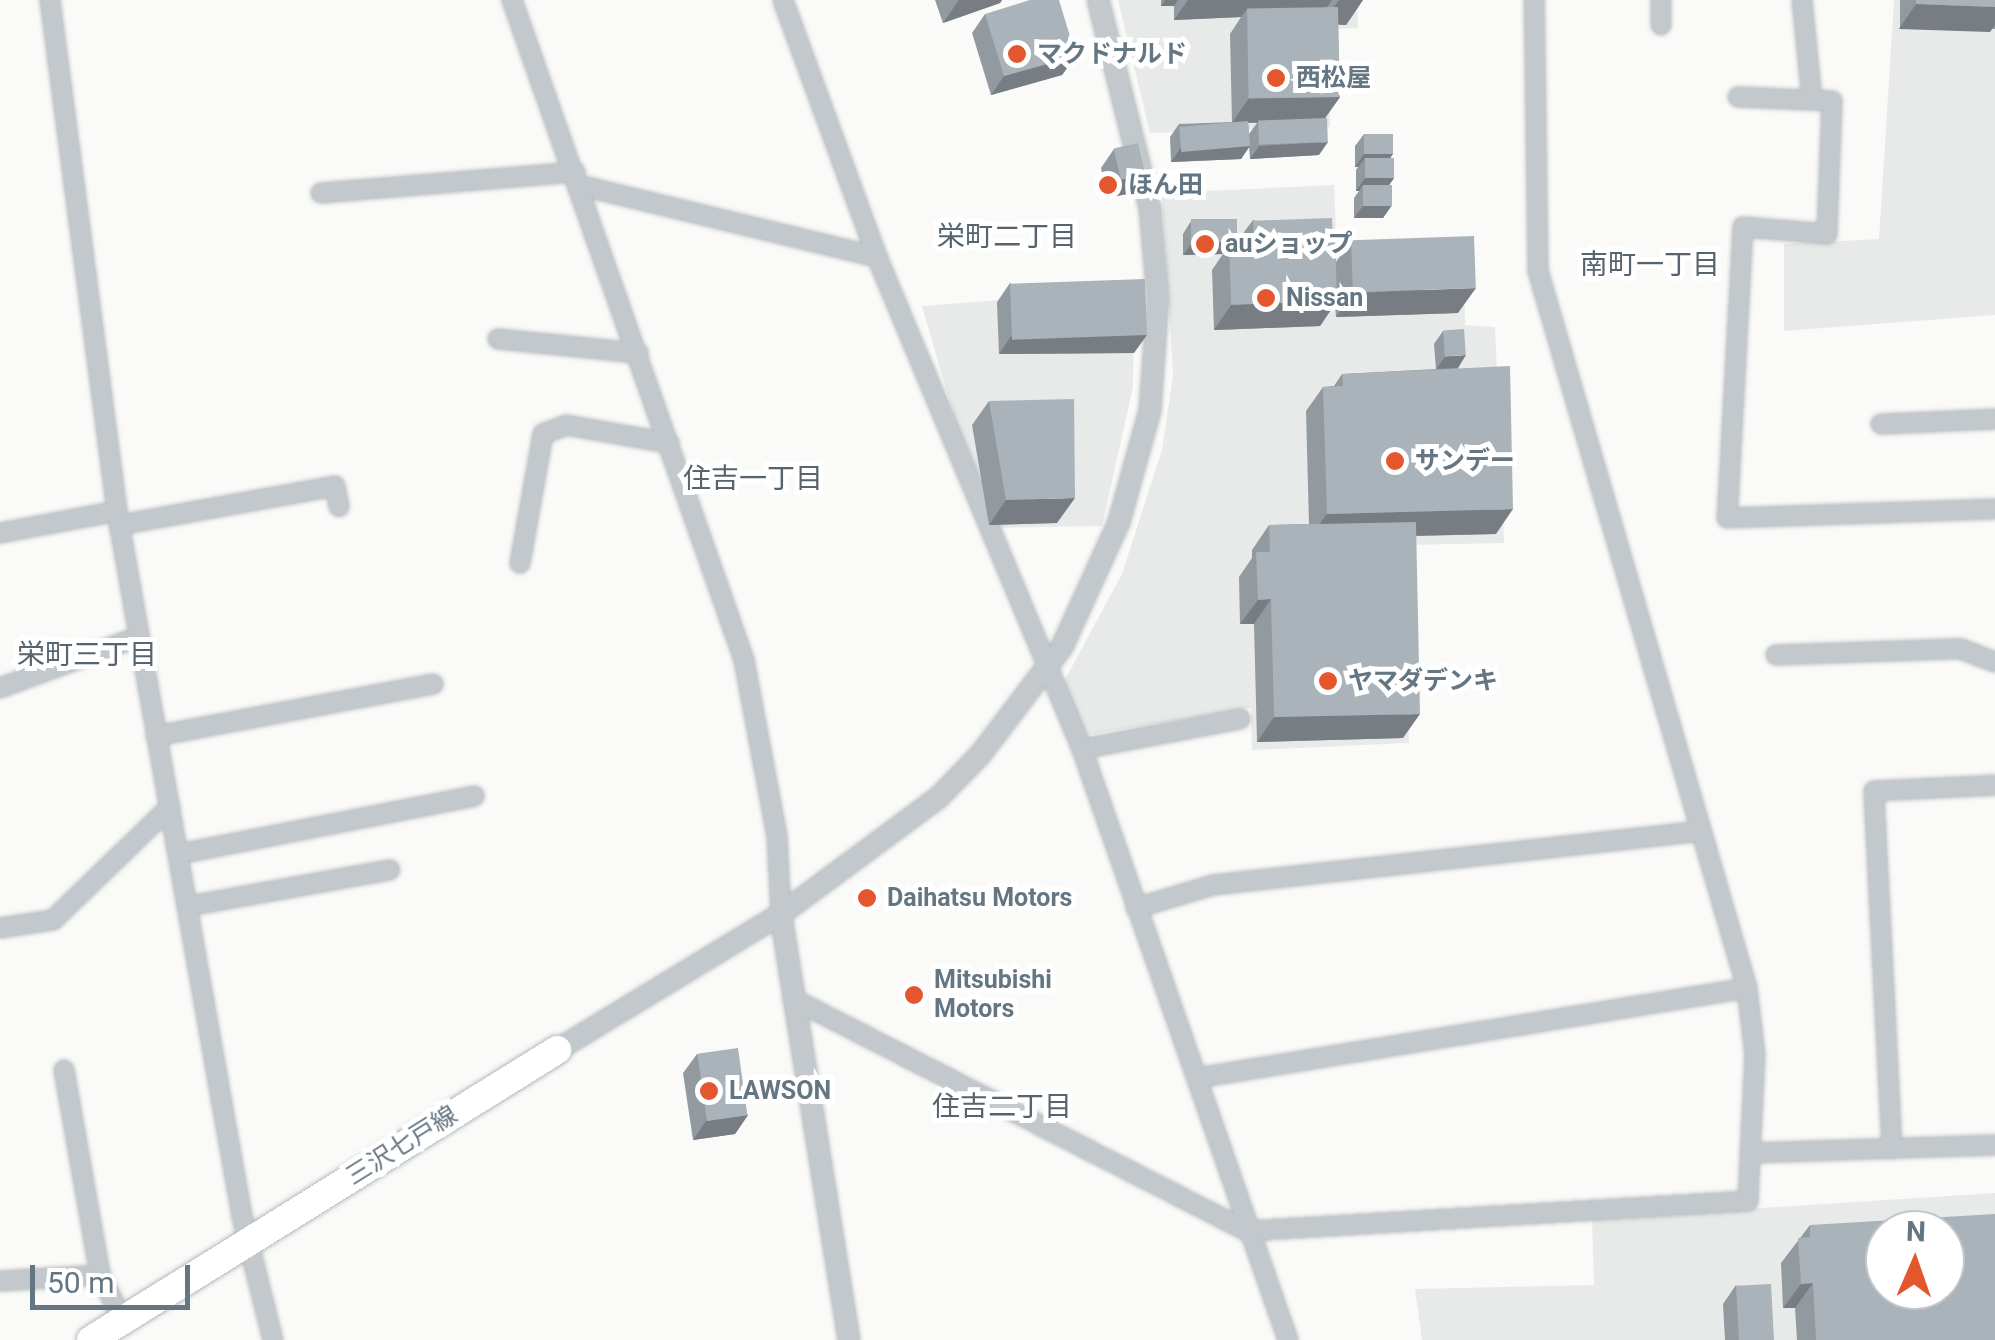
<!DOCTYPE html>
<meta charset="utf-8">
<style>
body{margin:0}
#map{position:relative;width:1995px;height:1340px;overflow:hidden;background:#fafaf8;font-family:Roboto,"Noto Sans JP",sans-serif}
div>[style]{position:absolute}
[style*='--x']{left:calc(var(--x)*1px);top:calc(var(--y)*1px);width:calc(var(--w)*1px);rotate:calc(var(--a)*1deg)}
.built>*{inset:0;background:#e8e9e9}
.roads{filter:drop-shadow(0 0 2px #b5babe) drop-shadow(0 0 2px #b5babe)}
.minor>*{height:18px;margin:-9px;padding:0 9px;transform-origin:9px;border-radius:9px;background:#c3c8cc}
.tertiary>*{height:20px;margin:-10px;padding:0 10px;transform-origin:10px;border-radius:10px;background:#c3c8cc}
.primary>*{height:28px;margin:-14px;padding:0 14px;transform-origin:14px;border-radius:14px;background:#fff}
.wall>*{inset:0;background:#929a9f;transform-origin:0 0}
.shaded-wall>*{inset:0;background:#777d82}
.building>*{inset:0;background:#aab3b9;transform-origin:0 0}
.dots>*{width:28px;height:28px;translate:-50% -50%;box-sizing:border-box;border:5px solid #fff;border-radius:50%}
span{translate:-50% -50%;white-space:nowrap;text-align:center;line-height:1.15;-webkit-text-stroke:10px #fff;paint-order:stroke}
.poi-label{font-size:25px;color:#657683;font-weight:700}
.left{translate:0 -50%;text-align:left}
.street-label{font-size:25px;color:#657683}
.neighbourhood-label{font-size:28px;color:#57646e}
.north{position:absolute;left:1865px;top:1210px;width:100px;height:100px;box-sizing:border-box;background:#fff;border:2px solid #c1c8cd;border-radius:50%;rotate:2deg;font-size:28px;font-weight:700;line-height:40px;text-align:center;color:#657683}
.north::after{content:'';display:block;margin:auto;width:35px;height:45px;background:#e4572e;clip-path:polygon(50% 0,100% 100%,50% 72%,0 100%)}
.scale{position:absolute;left:30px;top:1265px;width:160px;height:45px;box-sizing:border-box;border:5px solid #657683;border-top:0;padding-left:12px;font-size:30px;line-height:35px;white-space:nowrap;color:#657683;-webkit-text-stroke:8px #fff;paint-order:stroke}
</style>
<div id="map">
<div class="built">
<i style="clip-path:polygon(1118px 0,1357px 0,1358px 28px,1329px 29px,1330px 127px,1150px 133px)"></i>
<i style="clip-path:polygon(1894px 0,1995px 0,1995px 315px,1784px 331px,1784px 244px,1879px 239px)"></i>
<i style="clip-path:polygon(1334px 185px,1337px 258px,1464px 253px,1465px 325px,1495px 327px,1504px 543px,1404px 545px,1409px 743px,1252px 750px,1251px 708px,1080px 736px,1062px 685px,1122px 574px,1162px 450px,1173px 375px,1162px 193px)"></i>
<i style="clip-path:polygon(1134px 290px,1133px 387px,1102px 526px,986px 528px,922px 306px)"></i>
<i style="clip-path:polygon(evenodd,1995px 1193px,1995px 1340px,1422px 1340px,1415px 1289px,1594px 1285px,1592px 1219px,1995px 1193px,1885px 1230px,1945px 1230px,1945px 1290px,1885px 1290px,1885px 1230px)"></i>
</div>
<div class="roads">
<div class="minor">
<i style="--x:50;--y:0;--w:515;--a:82.53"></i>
<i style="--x:117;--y:511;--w:716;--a:79.95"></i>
<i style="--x:242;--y:1216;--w:128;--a:76"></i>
<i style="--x:512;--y:0;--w:700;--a:70.63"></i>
<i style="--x:744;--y:660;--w:179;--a:79.4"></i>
<i style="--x:777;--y:836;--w:78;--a:87.1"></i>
<i style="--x:783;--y:0;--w:274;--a:69.9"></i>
<i style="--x:877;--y:257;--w:533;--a:67.38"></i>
<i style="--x:1082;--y:749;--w:626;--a:70.78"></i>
<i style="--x:1661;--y:0;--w:25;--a:90"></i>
<i style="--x:1802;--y:0;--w:100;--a:84.3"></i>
<i style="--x:1738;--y:97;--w:94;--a:2.4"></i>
<i style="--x:1832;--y:101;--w:133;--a:92.2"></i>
<i style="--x:1827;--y:234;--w:84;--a:-175.2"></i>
<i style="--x:1743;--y:227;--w:291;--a:93.1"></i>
<i style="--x:1727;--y:518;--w:268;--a:-1.9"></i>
<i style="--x:579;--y:185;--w:307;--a:13.6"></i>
<i style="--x:321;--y:193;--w:255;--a:-4.7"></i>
<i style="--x:498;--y:339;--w:141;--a:5.7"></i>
<i style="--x:1881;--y:424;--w:114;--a:-2.5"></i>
<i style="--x:119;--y:525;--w:219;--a:-10.2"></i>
<i style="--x:335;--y:486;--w:21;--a:79"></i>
<i style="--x:0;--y:533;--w:119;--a:-10.6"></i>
<i style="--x:520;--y:563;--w:131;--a:-79.9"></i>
<i style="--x:543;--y:434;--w:25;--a:-21"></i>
<i style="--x:566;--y:425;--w:105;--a:9.9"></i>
<i style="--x:1776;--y:655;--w:185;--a:-1.9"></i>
<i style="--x:1961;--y:649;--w:36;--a:21"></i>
<i style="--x:0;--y:688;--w:147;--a:-20.3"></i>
<i style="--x:156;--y:736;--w:282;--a:-10.6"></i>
<i style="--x:1082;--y:749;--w:161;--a:-10.8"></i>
<i style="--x:179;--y:854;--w:301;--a:-11.1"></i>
<i style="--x:189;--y:906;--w:204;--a:-10.2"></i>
<i style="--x:1136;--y:908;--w:80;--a:-16.6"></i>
<i style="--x:1213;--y:885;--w:490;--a:-6.3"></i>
<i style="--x:0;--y:928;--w:54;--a:-8.6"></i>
<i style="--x:53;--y:920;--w:163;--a:-44"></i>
<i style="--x:793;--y:999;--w:510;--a:27.07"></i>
<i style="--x:1247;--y:1231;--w:502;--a:-3.43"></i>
<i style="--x:1748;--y:1201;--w:146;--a:-87.3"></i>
<i style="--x:1755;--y:1055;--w:67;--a:-96.8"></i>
<i style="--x:1747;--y:988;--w:747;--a:-106.25"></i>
<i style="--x:1538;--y:271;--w:271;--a:-90.8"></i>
<i style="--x:64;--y:1070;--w:208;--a:80"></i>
<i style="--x:1197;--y:1078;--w:557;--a:-9.29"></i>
<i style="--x:1892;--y:1149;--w:358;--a:-92.9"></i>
<i style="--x:1874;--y:791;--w:121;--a:-2.8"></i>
<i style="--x:1753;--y:1153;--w:242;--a:-1.9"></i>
<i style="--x:0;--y:1281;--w:100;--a:-3.4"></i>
<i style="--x:100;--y:1275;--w:51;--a:63.4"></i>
</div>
<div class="tertiary">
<i style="--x:557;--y:1050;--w:262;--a:-31.3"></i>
<i style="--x:849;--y:1340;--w:431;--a:-99.1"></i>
<i style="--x:781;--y:914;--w:197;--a:-36.5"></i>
<i style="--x:939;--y:797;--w:59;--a:-45.7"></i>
<i style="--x:980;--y:755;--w:136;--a:-52.8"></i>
<i style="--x:1062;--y:647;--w:137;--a:-65.5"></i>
<i style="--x:1119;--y:522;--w:116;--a:-74.5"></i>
<i style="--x:1150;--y:410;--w:111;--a:-85.9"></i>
<i style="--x:1158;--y:299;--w:91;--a:-95"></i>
<i style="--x:1150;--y:208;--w:214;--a:-104"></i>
</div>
<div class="primary">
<i style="--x:91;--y:1340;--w:549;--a:-31.89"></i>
</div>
</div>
<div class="wall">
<i style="clip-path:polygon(935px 0,1002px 0,1000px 3px,943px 23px)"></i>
<i style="clip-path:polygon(evenodd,1161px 0,1363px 0,1346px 25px,1338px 24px,1340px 97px,1325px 118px,1319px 155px,1250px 159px,1249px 146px,1241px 159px,1171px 162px,1170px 137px,1179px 124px,1232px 122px,1230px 34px,1241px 17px,1174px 20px,1174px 6px,1161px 6px,1161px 0,1248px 123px,1257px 123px,1249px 134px,1248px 123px)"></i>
<i style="left:1900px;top:0;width:95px;height:29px"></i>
<i style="clip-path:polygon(985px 14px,1076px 56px,1062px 75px,991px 95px,972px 33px)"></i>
<i style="clip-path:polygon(1364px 134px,1391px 158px,1394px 178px,1389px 185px,1392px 205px,1383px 218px,1354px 218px,1354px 198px,1359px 191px,1356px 191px,1356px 170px,1358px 167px,1355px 167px,1355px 146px)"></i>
<i style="clip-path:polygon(1114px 149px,1145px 174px,1132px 193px,1107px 198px,1101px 168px)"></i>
<i style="clip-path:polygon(1253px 220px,1333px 241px,1336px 262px,1351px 240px,1458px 313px,1336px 317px,1335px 304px,1320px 326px,1214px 330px,1212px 270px,1223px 254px,1183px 255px,1183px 234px,1191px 221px,1237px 242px,1235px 245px,1244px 245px,1244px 232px)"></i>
<i style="clip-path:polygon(1010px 283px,1134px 353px,999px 354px,997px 302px)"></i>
<i style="clip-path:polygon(1443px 331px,1458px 368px,1496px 534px,1416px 536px,1403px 738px,1257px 742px,1254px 624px,1240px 624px,1239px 577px,1252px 558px,1252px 550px,1269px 525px,1309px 524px,1306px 411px,1323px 387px,1334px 386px,1342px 374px,1436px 369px,1434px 344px)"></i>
<i style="clip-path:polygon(989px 401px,1057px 523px,989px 525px,972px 425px)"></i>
<i style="clip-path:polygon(697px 1054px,748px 1115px,735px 1134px,693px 1140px,683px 1073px)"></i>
<i style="clip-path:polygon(1810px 1225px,1995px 1340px,1797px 1340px,1795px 1308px,1783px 1308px,1781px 1263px)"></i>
<i style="clip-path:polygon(1736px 1285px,1774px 1340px,1725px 1340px,1723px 1304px)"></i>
</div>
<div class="shaded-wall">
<i style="clip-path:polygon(959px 0,1002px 0,1000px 3px,943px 23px)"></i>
<i style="clip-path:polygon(1165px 0,1178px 0,1174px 6px,1161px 6px)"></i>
<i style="clip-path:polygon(1188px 0,1332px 0,1322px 14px,1247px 9px,1241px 17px,1174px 20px)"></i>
<i style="clip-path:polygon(1339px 0,1363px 0,1346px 25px,1322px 24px)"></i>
<i style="clip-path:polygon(1916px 4px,1995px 7px,1995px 25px,1990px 32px,1899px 29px)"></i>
<i style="clip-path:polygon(1076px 56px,1062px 75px,991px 95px,1004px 76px)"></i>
<i style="clip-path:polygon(1340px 97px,1323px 121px,1232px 123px,1249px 98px)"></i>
<i style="clip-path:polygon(1328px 142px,1319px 155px,1250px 159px,1259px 146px)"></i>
<i style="clip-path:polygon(1250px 146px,1241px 159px,1171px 162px,1180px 149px)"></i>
<i style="clip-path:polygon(1364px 154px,1393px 154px,1384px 167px,1365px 158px,1358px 167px,1355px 167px)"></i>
<i style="clip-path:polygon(1145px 174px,1132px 193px,1107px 198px,1121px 179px)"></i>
<i style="clip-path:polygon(1365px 178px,1394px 178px,1385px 191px,1363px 185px,1359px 191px,1356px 191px)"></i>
<i style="clip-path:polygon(1392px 205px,1383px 218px,1354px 218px,1363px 206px)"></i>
<i style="clip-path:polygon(1237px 242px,1229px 253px,1229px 245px,1223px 254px,1183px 255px,1192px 243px)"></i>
<i style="clip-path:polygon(1476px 288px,1458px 313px,1336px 317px,1353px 293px)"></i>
<i style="clip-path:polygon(1337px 301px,1320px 326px,1214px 330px,1231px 305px)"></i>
<i style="clip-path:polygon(1012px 335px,1147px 335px,1134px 353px,999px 354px)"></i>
<i style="clip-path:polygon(1466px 355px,1458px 368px,1436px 369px,1445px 357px)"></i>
<i style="clip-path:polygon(1075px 498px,1057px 523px,989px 525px,1006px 500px)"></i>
<i style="clip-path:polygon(1513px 509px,1496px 534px,1309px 538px,1327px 514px)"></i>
<i style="clip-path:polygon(1271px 599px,1254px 624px,1240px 624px,1258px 600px)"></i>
<i style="clip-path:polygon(1420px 714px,1403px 738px,1257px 742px,1274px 717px)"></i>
<i style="clip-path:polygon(748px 1115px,735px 1134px,693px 1140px,706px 1121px)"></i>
<i style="clip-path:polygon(1813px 1283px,1795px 1308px,1783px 1308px,1801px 1284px)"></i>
</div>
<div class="building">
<i style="clip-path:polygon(1030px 0,1059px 0,1076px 56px,1004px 76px,985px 14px)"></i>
<i style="clip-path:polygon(1916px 0,1995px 0,1995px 7px,1916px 4px)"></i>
<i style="left:1338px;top:7px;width:90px;height:91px;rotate:89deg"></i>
<i style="left:1327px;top:118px;width:24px;height:69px;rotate:88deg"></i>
<i style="left:1248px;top:121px;width:25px;height:69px;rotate:85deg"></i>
<i style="left:1364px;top:134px;width:29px;height:20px"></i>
<i style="left:1138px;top:143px;width:32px;height:25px;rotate:77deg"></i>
<i style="left:1365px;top:158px;width:29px;height:20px"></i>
<i style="left:1363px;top:185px;width:29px;height:21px"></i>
<i style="left:1332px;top:218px;width:23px;height:79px;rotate:88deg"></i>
<i style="left:1237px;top:219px;width:23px;height:46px;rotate:90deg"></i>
<i style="left:1474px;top:236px;width:52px;height:123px;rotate:88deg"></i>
<i style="left:1335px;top:241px;width:60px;height:106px;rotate:88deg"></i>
<i style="left:1145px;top:279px;width:56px;height:135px;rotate:88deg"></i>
<i style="left:1464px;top:329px;width:26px;height:21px;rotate:86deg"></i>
<i style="clip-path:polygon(1510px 366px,1513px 509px,1327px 514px,1323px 387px,1343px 386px,1342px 374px)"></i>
<i style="clip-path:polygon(1074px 399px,1075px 498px,1006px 500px,989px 401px)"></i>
<i style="clip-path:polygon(1416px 522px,1420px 714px,1274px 717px,1271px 599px,1258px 600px,1256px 552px,1270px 552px,1269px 525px)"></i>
<i style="left:738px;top:1048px;width:68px;height:41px;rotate:82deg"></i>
<i style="clip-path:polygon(evenodd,1995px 1214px,1995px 1340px,1816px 1340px,1813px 1283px,1801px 1284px,1798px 1238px,1810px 1237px,1810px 1225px,1995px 1214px,1885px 1230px,1945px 1230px,1945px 1290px,1885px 1290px,1885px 1230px)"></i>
<i style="left:1771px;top:1284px;width:56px;height:35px;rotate:87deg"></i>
</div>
<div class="dots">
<i style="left:1017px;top:54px;background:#e4572e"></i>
<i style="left:1276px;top:78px;background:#e4572e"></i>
<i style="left:1108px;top:185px;background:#e4572e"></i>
<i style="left:1205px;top:244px;background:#e4572e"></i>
<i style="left:1266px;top:298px;background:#e4572e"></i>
<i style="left:1395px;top:461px;background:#e4572e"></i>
<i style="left:1328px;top:681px;background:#e4572e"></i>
<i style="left:867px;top:898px;background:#e4572e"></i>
<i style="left:914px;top:995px;background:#e4572e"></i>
<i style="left:709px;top:1091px;background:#e4572e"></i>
</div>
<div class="poi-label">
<span class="left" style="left:1037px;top:54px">マクドナルド</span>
<span class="left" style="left:1296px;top:78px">西松屋</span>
<span class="left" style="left:1128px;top:185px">ほん田</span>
<span class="left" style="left:1225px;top:244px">auショップ</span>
<span class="left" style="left:1286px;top:298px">Nissan</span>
<span class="left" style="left:1415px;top:461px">サンデー</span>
<span class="left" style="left:1348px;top:681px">ヤマダデンキ</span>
<span class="left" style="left:887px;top:898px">Daihatsu Motors</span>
<span class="left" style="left:934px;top:995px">Mitsubishi<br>Motors</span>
<span class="left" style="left:729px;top:1091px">LAWSON</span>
</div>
<div class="street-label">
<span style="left:402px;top:1146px;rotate:-32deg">三沢七戸線</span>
</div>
<div class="neighbourhood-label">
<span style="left:1007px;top:237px">栄町二丁目</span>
<span style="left:1650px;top:265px">南町一丁目</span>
<span style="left:753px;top:479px">住吉一丁目</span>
<span style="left:87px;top:655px">栄町三丁目</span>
<span style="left:1002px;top:1107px">住吉二丁目</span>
</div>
<div class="north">N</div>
<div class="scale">50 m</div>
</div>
